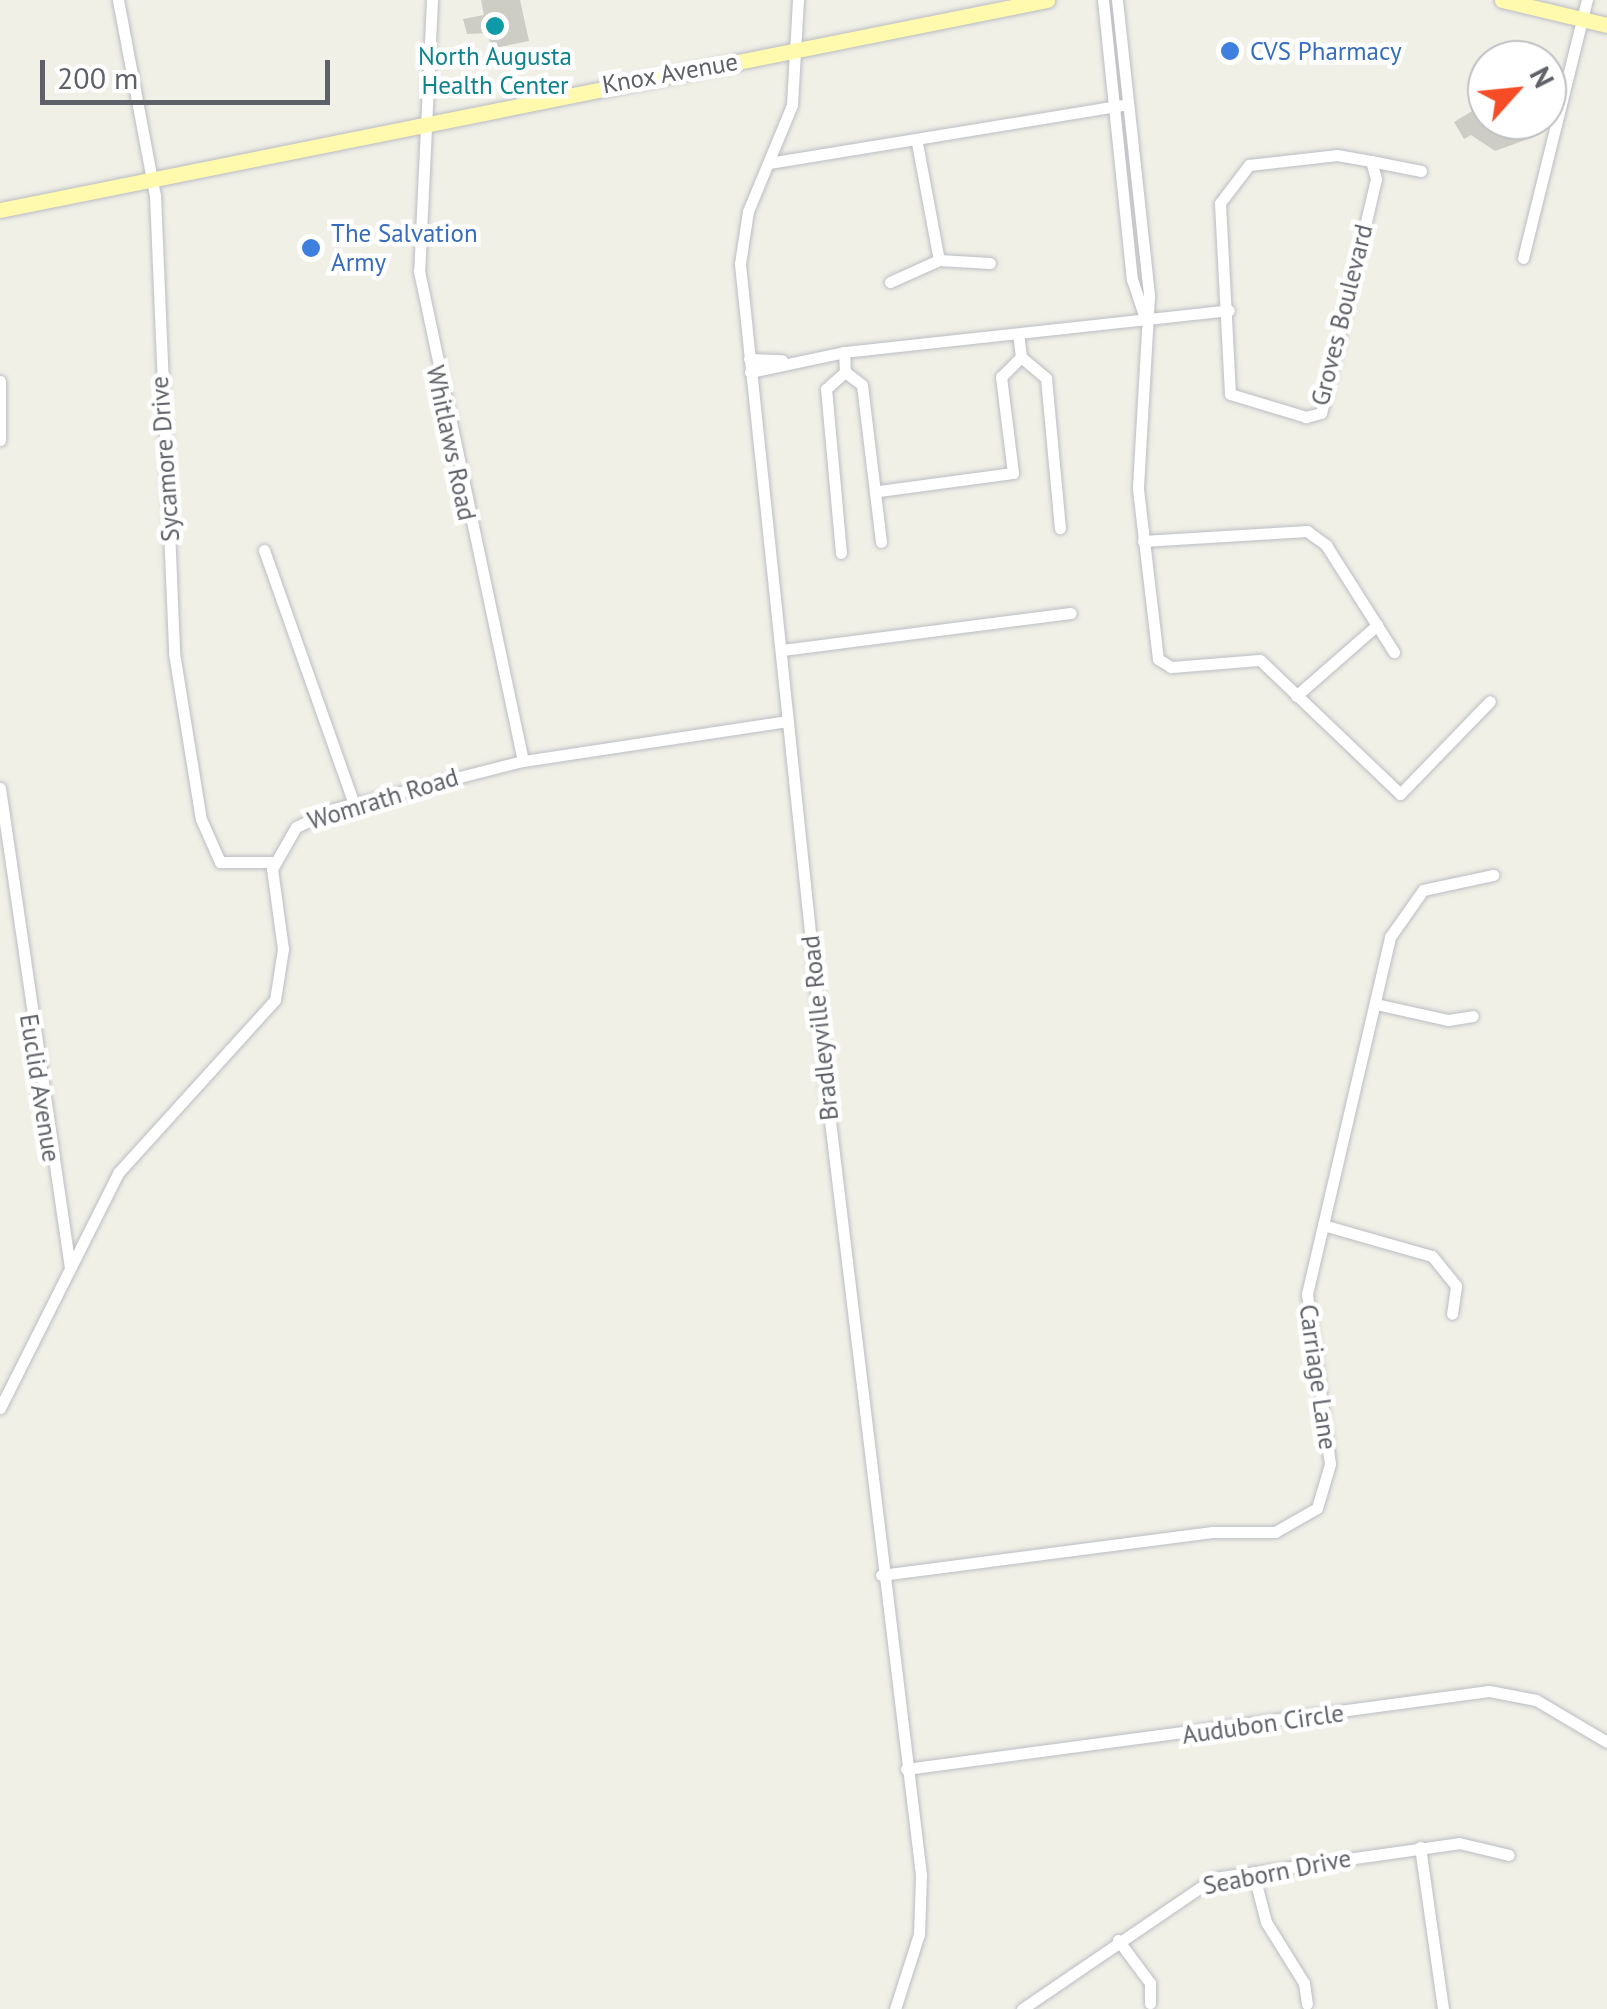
<!DOCTYPE html>
<style>
body{margin:0}
#map{position:relative;width:1607px;height:2009px;overflow:hidden;background:#f1f0e7;font-family:"PT Sans",sans-serif}
div>[style]{position:absolute}
[style*='--x']{left:calc(var(--x)*1px);top:calc(var(--y)*1px);width:calc(var(--w)*1px);rotate:calc(var(--a)*1deg)}
.building>*{inset:0;background:#cecdc5}
.roads{filter:drop-shadow(0 0 2px #bbbdc3) drop-shadow(0 0 2px #bbbdc3)}
.minor>*{height:11px;margin:-5.5px;padding:0 5.5px;transform-origin:5.5px;border-radius:5.5px;background:#fff}
.major>*{height:15px;margin:-7.5px;padding:0 7.5px;transform-origin:7.5px;border-radius:7.5px;background:#fffaae}
.dots>*{width:28px;height:28px;translate:-50% -50%;box-sizing:border-box;border:5px solid #fff;border-radius:50%}
span{translate:-50% -50%;white-space:nowrap;text-align:center;line-height:1.15;-webkit-text-stroke:9px #fff;paint-order:stroke}
.shop-label{font-size:25px;color:#366cbe}
.left{translate:0 -50%;text-align:left}
.culture-label{font-size:25px;color:#0d838f}
.street-label{font-size:25px;color:#5e6168}
.north{position:absolute;left:1467px;top:40px;width:100px;height:100px;box-sizing:border-box;background:#fff;border:2px solid #bfc0c3;border-radius:50%;rotate:63deg;font-size:28px;font-weight:700;line-height:40px;text-align:center;color:#5e6168}
.north::after{content:'';display:block;margin:auto;width:35px;height:45px;background:#f64d27;clip-path:polygon(50% 0,100% 100%,50% 72%,0 100%)}
.scale{position:absolute;left:40px;top:60px;width:290px;height:45px;box-sizing:border-box;border:5px solid #5e6168;border-top:0;padding-left:12px;font-size:30px;line-height:35px;white-space:nowrap;color:#5e6168;-webkit-text-stroke:8px #fff;paint-order:stroke}
</style>
<div id="map">
<div class="building">
<i style="clip-path:polygon(481px 0,520px 0,529px 41px,490px 49px,489px 33px,467px 34px,463px 19px,484px 15px)"></i>
<i style="clip-path:polygon(1487px 102px,1487px 120px,1524px 120px,1534px 137px,1495px 151px,1471px 135px,1464px 139px,1454px 122px)"></i>
</div>
<div class="roads">
<div class="minor">
<i style="--x:118;--y:0;--w:198;--a:79.3"></i>
<i style="--x:155;--y:195;--w:458;--a:87.6"></i>
<i style="--x:174;--y:653;--w:168;--a:80.8"></i>
<i style="--x:201;--y:819;--w:47;--a:66.2"></i>
<i style="--x:220;--y:862;--w:53;--a:0"></i>
<i style="--x:432;--y:0;--w:271;--a:92.7"></i>
<i style="--x:419;--y:271;--w:501;--a:78.02"></i>
<i style="--x:798;--y:0;--w:105;--a:93.3"></i>
<i style="--x:792;--y:105;--w:115;--a:112.5"></i>
<i style="--x:748;--y:211;--w:54;--a:98.6"></i>
<i style="--x:740;--y:264;--w:845;--a:84.02"></i>
<i style="--x:828;--y:1104;--w:777;--a:83.12"></i>
<i style="--x:921;--y:1875;--w:59;--a:91.9"></i>
<i style="--x:919;--y:1934;--w:79;--a:107.7"></i>
<i style="--x:1103;--y:0;--w:281;--a:84.1"></i>
<i style="--x:1132;--y:279;--w:41;--a:71.6"></i>
<i style="--x:1117;--y:0;--w:298;--a:83.8"></i>
<i style="--x:1149;--y:296;--w:193;--a:93.3"></i>
<i style="--x:1138;--y:489;--w:171;--a:83.3"></i>
<i style="--x:1158;--y:659;--w:15;--a:32"></i>
<i style="--x:1171;--y:667;--w:89;--a:-4.5"></i>
<i style="--x:1260;--y:660;--w:194;--a:43.7"></i>
<i style="--x:1400;--y:794;--w:129;--a:-45.9"></i>
<i style="--x:917;--y:143;--w:119;--a:79.4"></i>
<i style="--x:1337;--y:155;--w:35;--a:10"></i>
<i style="--x:1371;--y:161;--w:19;--a:74"></i>
<i style="--x:1376;--y:179;--w:240;--a:103.2"></i>
<i style="--x:1321;--y:413;--w:16;--a:165"></i>
<i style="--x:1306;--y:417;--w:79;--a:-163.2"></i>
<i style="--x:1230;--y:394;--w:191;--a:-93"></i>
<i style="--x:1220;--y:203;--w:48;--a:-52.7"></i>
<i style="--x:1249;--y:165;--w:89;--a:-6.5"></i>
<i style="--x:1371;--y:161;--w:51;--a:11.3"></i>
<i style="--x:769;--y:163;--w:364;--a:-9.3"></i>
<i style="--x:1523;--y:258;--w:266;--a:-76.1"></i>
<i style="--x:890;--y:282;--w:54;--a:-24.2"></i>
<i style="--x:939;--y:260;--w:51;--a:3.4"></i>
<i style="--x:844;--y:352;--w:20;--a:87"></i>
<i style="--x:845;--y:372;--w:21;--a:37"></i>
<i style="--x:862;--y:385;--w:158;--a:83.1"></i>
<i style="--x:1021;--y:357;--w:33;--a:40"></i>
<i style="--x:1046;--y:378;--w:151;--a:84.7"></i>
<i style="--x:749;--y:359;--w:33;--a:2"></i>
<i style="--x:750;--y:372;--w:96;--a:-12"></i>
<i style="--x:844;--y:352;--w:387;--a:-6.2"></i>
<i style="--x:0;--y:381;--w:59;--a:90"></i>
<i style="--x:879;--y:491;--w:135;--a:-7.7"></i>
<i style="--x:1013;--y:473;--w:97;--a:-97.1"></i>
<i style="--x:1001;--y:377;--w:28;--a:-45"></i>
<i style="--x:1021;--y:357;--w:23;--a:-97"></i>
<i style="--x:1143;--y:541;--w:164;--a:-3.5"></i>
<i style="--x:1307;--y:531;--w:24;--a:36"></i>
<i style="--x:1326;--y:545;--w:127;--a:57.6"></i>
<i style="--x:264;--y:550;--w:269;--a:70.5"></i>
<i style="--x:841;--y:553;--w:165;--a:-95.2"></i>
<i style="--x:826;--y:389;--w:25;--a:-42"></i>
<i style="--x:782;--y:650;--w:291;--a:-7.3"></i>
<i style="--x:1296;--y:696;--w:108;--a:-41.2"></i>
<i style="--x:0;--y:788;--w:485;--a:81.7"></i>
<i style="--x:1376;--y:1004;--w:74;--a:12.5"></i>
<i style="--x:1448;--y:1020;--w:25;--a:-9"></i>
<i style="--x:1323;--y:1225;--w:113;--a:15.9"></i>
<i style="--x:1432;--y:1256;--w:38;--a:51"></i>
<i style="--x:1456;--y:1286;--w:28;--a:98"></i>
<i style="--x:0;--y:1408;--w:263;--a:-63.3"></i>
<i style="--x:118;--y:1173;--w:234;--a:-47.8"></i>
<i style="--x:275;--y:1000;--w:52;--a:-81.1"></i>
<i style="--x:283;--y:949;--w:81;--a:-97.8"></i>
<i style="--x:272;--y:869;--w:48;--a:-60.3"></i>
<i style="--x:296;--y:827;--w:42;--a:-25.3"></i>
<i style="--x:334;--y:809;--w:195;--a:-14.3"></i>
<i style="--x:523;--y:761;--w:267;--a:-8.6"></i>
<i style="--x:881;--y:1575;--w:334;--a:-7.4"></i>
<i style="--x:1212;--y:1532;--w:63;--a:0"></i>
<i style="--x:1275;--y:1532;--w:48;--a:-29.7"></i>
<i style="--x:1317;--y:1508;--w:46;--a:-73.5"></i>
<i style="--x:1330;--y:1464;--w:172;--a:-97.7"></i>
<i style="--x:1307;--y:1294;--w:367;--a:-76.9"></i>
<i style="--x:1390;--y:937;--w:57;--a:-54.9"></i>
<i style="--x:1423;--y:890;--w:72;--a:-12.1"></i>
<i style="--x:906;--y:1769;--w:588;--a:-7.62"></i>
<i style="--x:1489;--y:1691;--w:48;--a:10.8"></i>
<i style="--x:1536;--y:1700;--w:82;--a:30.6"></i>
<i style="--x:1420;--y:1847;--w:164;--a:81.9"></i>
<i style="--x:1253;--y:1872;--w:52;--a:75.4"></i>
<i style="--x:1266;--y:1922;--w:72;--a:58.1"></i>
<i style="--x:1304;--y:1983;--w:21;--a:82"></i>
<i style="--x:1118;--y:1940;--w:54;--a:53.3"></i>
<i style="--x:1150;--y:1983;--w:20;--a:90"></i>
<i style="--x:1022;--y:2009;--w:232;--a:-34.3"></i>
<i style="--x:1214;--y:1878;--w:247;--a:-8.1"></i>
<i style="--x:1459;--y:1843;--w:51;--a:13.5"></i>
</div>
<div class="major">
<i style="--x:1502;--y:0;--w:108;--a:13.4"></i>
<i style="--x:0;--y:210;--w:1068;--a:-11.34"></i>
</div>
</div>
<div class="dots">
<i style="left:495px;top:26px;background:#0f9aa8"></i>
<i style="left:1230px;top:51px;background:#3f7fe0"></i>
<i style="left:311px;top:248px;background:#3f7fe0"></i>
</div>
<div class="shop-label">
<span class="left" style="left:1250px;top:51px">CVS Pharmacy</span>
<span class="left" style="left:331px;top:248px">The Salvation<br>Army</span>
</div>
<div class="culture-label">
<span style="left:495px;top:71px">North Augusta<br>Health Center</span>
</div>
<div class="street-label">
<span style="left:670px;top:73px;rotate:-10deg">Knox Avenue</span>
<span style="left:1342px;top:315px;rotate:-76deg">Groves Boulevard</span>
<span style="left:451px;top:443px;rotate:78deg">Whitlaws Road</span>
<span style="left:165px;top:459px;rotate:-94deg">Sycamore Drive</span>
<span style="left:383px;top:799px;rotate:-17deg">Womrath Road</span>
<span style="left:820px;top:1028px;rotate:-96deg">Bradleyville Road</span>
<span style="left:40px;top:1088px;rotate:81deg">Euclid Avenue</span>
<span style="left:1318px;top:1377px;rotate:82deg">Carriage Lane</span>
<span style="left:1263px;top:1724px;rotate:-8deg">Audubon Circle</span>
<span style="left:1277px;top:1872px;rotate:-11deg">Seaborn Drive</span>
</div>
<div class="north">N</div>
<div class="scale">200 m</div>
</div>
